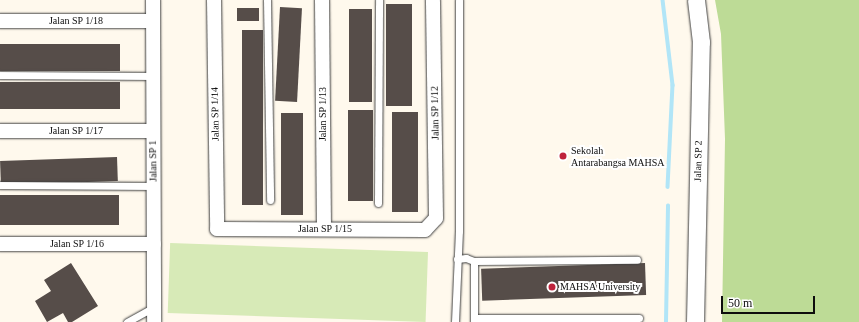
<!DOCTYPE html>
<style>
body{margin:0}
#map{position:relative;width:859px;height:322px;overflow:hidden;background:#fff9ed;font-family:"Times New Roman",serif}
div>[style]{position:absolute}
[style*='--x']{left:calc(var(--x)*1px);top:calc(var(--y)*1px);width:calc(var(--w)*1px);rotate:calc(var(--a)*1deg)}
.green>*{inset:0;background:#d7eab7;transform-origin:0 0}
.forest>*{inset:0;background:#bddb96}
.stream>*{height:3.5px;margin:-1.75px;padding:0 1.75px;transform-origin:1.75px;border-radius:1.75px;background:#b1e5f7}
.building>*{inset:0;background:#564d49;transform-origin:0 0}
.roads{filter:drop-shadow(0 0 1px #404040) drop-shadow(0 0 1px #404040)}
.service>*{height:7px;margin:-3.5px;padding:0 3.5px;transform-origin:3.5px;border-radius:3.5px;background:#fff}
.minor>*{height:14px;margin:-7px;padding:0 7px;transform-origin:7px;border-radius:7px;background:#fff}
.tertiary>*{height:17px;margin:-8.5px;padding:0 8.5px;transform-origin:8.5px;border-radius:8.5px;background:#fff}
.dots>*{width:11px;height:11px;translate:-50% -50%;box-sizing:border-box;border:2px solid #fff;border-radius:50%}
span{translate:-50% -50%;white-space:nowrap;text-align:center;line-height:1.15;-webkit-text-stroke:4px #fff;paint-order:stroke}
.street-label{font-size:10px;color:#0d0d0d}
.poi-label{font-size:10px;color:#0d0d0d}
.left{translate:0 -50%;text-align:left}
.scale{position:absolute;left:721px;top:296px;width:94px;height:18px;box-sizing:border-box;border:2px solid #0d0d0d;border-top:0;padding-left:5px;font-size:12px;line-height:14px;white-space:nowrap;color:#0d0d0d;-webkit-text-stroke:3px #fff;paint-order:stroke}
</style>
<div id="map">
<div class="green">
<i style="left:428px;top:252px;width:70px;height:258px;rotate:92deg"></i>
</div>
<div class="forest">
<i style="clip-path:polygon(715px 0,859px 0,859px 322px,722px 322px,725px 139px,721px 34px)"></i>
</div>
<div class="stream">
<i style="--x:663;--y:0;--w:86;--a:83.3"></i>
<i style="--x:673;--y:85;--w:102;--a:92.8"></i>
<i style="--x:666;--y:322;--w:116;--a:-89"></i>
</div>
<div class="building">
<i style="left:386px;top:4px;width:26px;height:102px"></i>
<i style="left:280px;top:7px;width:22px;height:94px;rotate:3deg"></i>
<i style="left:237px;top:8px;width:22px;height:13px"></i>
<i style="left:349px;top:9px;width:23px;height:93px"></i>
<i style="left:242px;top:30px;width:21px;height:175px"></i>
<i style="left:0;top:44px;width:120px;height:27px"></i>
<i style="left:0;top:82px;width:120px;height:27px"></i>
<i style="left:348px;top:110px;width:25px;height:91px"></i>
<i style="left:392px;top:112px;width:26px;height:100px"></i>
<i style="left:281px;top:113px;width:22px;height:102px"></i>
<i style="left:117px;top:157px;width:24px;height:117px;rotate:88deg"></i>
<i style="left:0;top:195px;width:119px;height:30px"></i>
<i style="clip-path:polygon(71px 263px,98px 306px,72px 322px,68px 322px,63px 313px,47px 322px,35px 301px,51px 291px,44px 280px)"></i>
<i style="left:645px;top:263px;width:32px;height:164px;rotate:88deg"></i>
</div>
<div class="roads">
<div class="service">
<i style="--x:267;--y:0;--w:200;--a:89.1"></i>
<i style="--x:0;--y:75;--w:152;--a:0.4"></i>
<i style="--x:0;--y:185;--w:153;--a:0.4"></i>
<i style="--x:378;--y:203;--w:203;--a:-89.7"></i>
<i style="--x:457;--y:259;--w:9;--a:-6"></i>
<i style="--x:466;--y:258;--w:9;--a:21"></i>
<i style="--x:474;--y:261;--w:163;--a:-0.4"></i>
<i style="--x:474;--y:261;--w:57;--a:90"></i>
<i style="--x:127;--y:322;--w:31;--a:-29"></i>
<i style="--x:455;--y:322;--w:91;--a:-87.5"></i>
<i style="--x:459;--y:231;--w:231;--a:-90"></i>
<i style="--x:474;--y:322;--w:4;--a:-90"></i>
<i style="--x:474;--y:318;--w:165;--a:0"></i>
</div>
<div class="minor">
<i style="--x:153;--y:0;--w:322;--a:89.8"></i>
<i style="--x:214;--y:0;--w:229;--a:89.2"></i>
<i style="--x:217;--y:229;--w:208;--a:0.3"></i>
<i style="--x:425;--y:230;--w:16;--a:-47"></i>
<i style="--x:436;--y:218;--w:218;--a:-90.8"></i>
<i style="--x:322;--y:0;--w:228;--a:89.5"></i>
<i style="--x:0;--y:21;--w:153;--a:0"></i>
<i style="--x:0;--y:131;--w:153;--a:0"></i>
<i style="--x:0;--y:244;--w:154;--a:0"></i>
</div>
<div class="tertiary">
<i style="--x:695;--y:322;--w:280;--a:-88.8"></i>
<i style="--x:701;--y:42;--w:42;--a:-96.8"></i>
</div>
</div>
<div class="dots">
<i style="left:563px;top:156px;background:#bf233c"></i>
<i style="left:552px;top:287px;background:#bf233c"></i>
</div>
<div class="street-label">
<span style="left:76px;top:21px">Jalan SP 1/18</span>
<span style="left:435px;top:113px;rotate:-91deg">Jalan SP 1/12</span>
<span style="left:215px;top:114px;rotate:-91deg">Jalan SP 1/14</span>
<span style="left:323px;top:114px;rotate:-90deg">Jalan SP 1/13</span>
<span style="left:76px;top:131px">Jalan SP 1/17</span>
<span style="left:153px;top:161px;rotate:-91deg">Jalan SP 1</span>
<span style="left:698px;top:161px;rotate:-89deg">Jalan SP 2</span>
<span style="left:325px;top:229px">Jalan SP 1/15</span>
<span style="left:77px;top:244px">Jalan SP 1/16</span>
</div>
<div class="poi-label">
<span class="left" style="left:571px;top:156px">Sekolah<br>Antarabangsa MAHSA</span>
<span class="left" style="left:560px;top:287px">MAHSA University</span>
</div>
<div class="scale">50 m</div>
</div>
